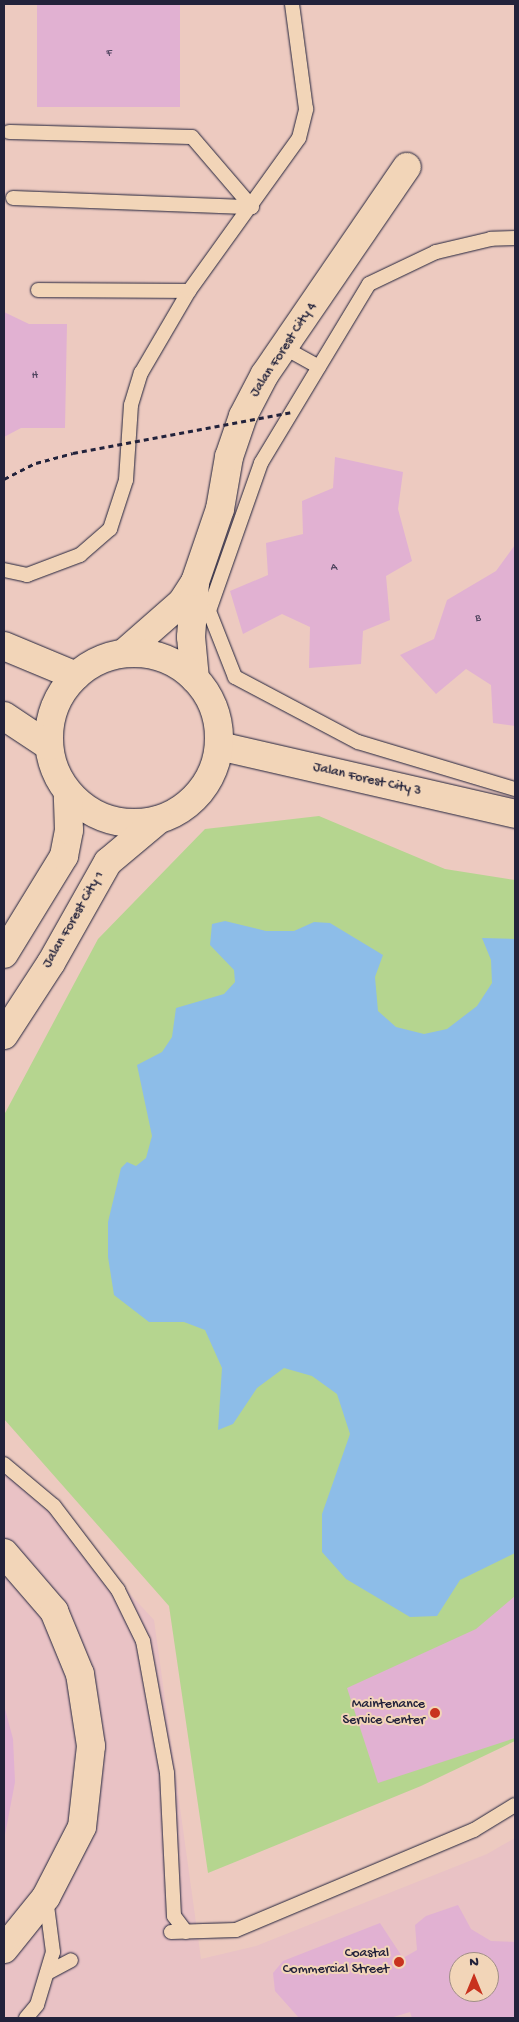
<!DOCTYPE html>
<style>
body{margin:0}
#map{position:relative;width:519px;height:2022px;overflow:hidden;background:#edcac0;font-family:"Gochi Hand",sans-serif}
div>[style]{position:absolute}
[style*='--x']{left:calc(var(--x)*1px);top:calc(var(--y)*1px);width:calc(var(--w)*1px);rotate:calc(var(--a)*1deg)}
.built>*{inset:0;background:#e9c2c5}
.green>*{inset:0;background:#b5d58f}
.water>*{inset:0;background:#8dbde8}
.building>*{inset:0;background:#e1b1d2;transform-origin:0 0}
.path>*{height:3px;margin-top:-1.5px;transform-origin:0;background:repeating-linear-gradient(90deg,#22223b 0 5px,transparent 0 9px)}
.roads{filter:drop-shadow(0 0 1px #22223b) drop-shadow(0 0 1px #22223b)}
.lane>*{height:14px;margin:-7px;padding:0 7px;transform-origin:7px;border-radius:7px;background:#f2d5b8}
.street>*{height:28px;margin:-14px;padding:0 14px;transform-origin:14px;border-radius:14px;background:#f2d5b8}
.secondary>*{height:28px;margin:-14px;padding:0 14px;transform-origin:14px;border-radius:14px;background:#f2d5b8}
.secondary>.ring{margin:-14px;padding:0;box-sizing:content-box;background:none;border:28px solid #f2d5b8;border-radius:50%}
.path-bridge>*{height:3px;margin-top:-1.5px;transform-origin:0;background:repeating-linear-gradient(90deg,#22223b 0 5px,transparent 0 9px)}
.dots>*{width:14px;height:14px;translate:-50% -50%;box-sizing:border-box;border:2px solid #f2d5b8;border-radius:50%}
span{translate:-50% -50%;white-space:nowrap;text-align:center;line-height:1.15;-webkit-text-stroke:4px #f2d5b8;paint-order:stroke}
.number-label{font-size:11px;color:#524661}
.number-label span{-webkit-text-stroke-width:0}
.street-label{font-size:14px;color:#22223b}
.poi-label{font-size:14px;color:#22223b}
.right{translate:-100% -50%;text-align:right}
.frame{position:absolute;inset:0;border:5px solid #22223b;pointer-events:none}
.north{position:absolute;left:449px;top:1952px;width:50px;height:50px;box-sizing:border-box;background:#f2d5b8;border:1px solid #9f8d86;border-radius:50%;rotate:0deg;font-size:14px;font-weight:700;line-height:20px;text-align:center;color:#22223b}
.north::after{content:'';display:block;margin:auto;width:18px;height:22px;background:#c8321e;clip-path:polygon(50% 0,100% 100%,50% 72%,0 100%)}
</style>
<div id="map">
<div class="built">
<i style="clip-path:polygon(evenodd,4px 1458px,154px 1620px,201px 1959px,256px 1946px,487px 1854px,515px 1838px,515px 2018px,4px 2018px,4px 1458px,459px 1962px,489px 1962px,489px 1992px,459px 1992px,459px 1962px)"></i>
</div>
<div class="green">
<i style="clip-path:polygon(319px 816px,445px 869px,515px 880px,515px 1741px,421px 1786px,208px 1873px,169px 1606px,4px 1419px,4px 1115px,98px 939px,205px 829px)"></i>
</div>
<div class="water">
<i style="clip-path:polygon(225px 921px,266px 931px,294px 931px,314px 922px,330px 923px,383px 955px,375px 977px,378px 1011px,396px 1027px,424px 1034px,447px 1029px,477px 1006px,492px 983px,491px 960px,482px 938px,515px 939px,515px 1553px,460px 1580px,437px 1616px,410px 1617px,346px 1579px,322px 1552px,322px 1514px,350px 1434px,337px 1394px,312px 1376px,284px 1368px,257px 1388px,233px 1424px,218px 1430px,222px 1368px,205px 1330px,184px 1322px,149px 1322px,114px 1295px,108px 1257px,108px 1222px,121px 1168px,127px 1162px,136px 1166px,146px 1158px,152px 1136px,137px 1065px,162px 1052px,172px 1037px,176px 1008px,224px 994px,235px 982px,234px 970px,210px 945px,212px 924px)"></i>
</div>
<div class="building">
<i style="left:37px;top:4px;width:143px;height:103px"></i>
<i style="clip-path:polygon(4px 312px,29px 324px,67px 324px,65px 428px,21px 428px,4px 437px)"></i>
<i style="clip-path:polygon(335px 457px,403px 472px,398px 509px,412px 561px,386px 576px,390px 620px,363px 631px,361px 664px,309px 668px,310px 627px,282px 614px,243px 634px,230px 591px,268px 575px,266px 543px,303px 534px,302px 501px,333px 488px)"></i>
<i style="clip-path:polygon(515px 545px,515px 726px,493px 723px,491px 685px,466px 669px,436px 694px,400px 655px,434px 639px,447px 600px,496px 571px)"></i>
<i style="clip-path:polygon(515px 1596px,515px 1738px,378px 1783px,347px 1688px,476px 1629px)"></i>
<i style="clip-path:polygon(4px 1705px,13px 1739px,15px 1782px,4px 1840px)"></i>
<i style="clip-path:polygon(evenodd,458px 1905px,471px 1929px,491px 1941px,515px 1942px,515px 2018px,412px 2018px,410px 2012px,390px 2018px,299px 2018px,275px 1991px,273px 1973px,283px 1961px,380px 1923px,403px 1958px,417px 1950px,415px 1925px,426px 1916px,458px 1905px,459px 1962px,489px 1962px,489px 1992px,459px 1992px,459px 1962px)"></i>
</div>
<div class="path">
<i style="--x:4;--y:479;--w:36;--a:-27"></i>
<i style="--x:36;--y:463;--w:38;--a:-15"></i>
</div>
<div class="roads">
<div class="lane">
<i style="--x:9;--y:132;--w:183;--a:1.6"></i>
<i style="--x:192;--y:137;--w:92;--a:49.4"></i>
<i style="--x:13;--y:198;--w:239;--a:2.2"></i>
<i style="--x:515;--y:238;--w:24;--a:178"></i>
<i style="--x:491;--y:239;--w:57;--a:166.7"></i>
<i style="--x:436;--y:252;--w:74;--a:154.5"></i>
<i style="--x:369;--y:284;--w:209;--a:121.1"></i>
<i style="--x:261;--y:463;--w:157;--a:109.4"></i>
<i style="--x:209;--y:611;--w:71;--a:68.5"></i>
<i style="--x:235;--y:677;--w:139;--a:27.9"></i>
<i style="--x:358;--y:742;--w:164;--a:16.7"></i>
<i style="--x:38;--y:290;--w:151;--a:0.4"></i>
<i style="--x:283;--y:347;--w:41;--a:29.1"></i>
<i style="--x:4;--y:570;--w:24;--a:12"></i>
<i style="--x:27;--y:575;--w:57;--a:-20.7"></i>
<i style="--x:80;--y:555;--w:40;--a:-41"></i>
<i style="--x:110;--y:529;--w:52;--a:-71.9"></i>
<i style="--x:126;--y:480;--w:75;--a:-86.2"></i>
<i style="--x:131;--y:405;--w:34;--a:-73"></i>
<i style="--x:141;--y:373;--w:95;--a:-59.7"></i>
<i style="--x:189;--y:291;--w:188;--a:-54.3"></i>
<i style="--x:299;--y:138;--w:30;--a:-76"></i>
<i style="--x:306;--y:109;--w:106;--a:-97.6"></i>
<i style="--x:4;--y:1464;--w:65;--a:40"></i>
<i style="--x:54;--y:1506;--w:106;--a:52.7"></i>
<i style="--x:118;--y:1590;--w:57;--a:63.9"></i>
<i style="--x:143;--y:1641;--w:134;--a:79.7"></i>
<i style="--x:167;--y:1773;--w:143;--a:87.2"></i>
<i style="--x:174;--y:1916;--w:20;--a:53"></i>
<i style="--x:171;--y:1932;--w:65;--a:-1.8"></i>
<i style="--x:236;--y:1930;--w:258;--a:-22.8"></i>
<i style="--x:474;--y:1830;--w:48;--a:-31.4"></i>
<i style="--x:47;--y:1973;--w:27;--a:-28"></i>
<i style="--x:26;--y:2018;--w:17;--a:-50"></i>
<i style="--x:37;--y:2005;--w:55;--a:-73.2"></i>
<i style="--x:53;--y:1952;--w:54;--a:-97.4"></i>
</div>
<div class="street">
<i style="--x:124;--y:653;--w:77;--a:-41.3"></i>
<i style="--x:182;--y:602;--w:24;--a:-57"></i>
<i style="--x:195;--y:679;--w:42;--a:-95.4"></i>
<i style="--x:191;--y:637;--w:55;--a:-85.8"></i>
<i style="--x:195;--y:582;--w:77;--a:-71.1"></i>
<i style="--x:220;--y:509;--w:53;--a:-80.2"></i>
<i style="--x:229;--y:457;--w:43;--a:-71.1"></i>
<i style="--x:243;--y:416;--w:47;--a:-62.4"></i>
<i style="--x:265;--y:374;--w:251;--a:-55.6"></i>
<i style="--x:219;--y:746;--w:304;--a:12.9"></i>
<i style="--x:4;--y:1553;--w:77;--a:49.2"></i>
<i style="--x:54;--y:1611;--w:68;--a:67.6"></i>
<i style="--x:80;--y:1674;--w:73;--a:81.3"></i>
<i style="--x:91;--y:1746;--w:81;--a:96.3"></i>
<i style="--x:82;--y:1827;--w:79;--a:117.2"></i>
<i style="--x:46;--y:1897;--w:67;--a:128.9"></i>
</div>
<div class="secondary">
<i style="--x:4;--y:646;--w:78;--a:22.6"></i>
<i class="ring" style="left:49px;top:653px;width:142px;height:142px"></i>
<i style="--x:4;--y:716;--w:54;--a:33.7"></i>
<i style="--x:4;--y:954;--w:115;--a:-58.5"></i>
<i style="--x:64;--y:856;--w:26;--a:-79"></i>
<i style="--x:69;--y:830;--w:38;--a:-92"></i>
<i style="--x:4;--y:1035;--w:86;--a:-56.9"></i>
<i style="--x:51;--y:963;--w:116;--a:-60.6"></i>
<i style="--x:108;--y:862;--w:65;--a:-40"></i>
</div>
</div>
<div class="path-bridge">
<i style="--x:73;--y:453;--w:223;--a:-10.6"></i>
</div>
<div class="dots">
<i style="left:435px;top:1713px;background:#c8321e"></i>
<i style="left:399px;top:1962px;background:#c8321e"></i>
</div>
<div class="number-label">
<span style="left:109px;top:54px">F</span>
<span style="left:35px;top:376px">H</span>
<span style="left:334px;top:568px">A</span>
<span style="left:478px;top:619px">B</span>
</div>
<div class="street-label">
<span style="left:284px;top:350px;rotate:-57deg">Jalan Forest City 4</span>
<span style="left:367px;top:780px;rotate:13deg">Jalan Forest City 3</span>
<span style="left:74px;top:920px;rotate:-60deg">Jalan Forest City 1</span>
</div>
<div class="poi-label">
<span class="right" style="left:425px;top:1713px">Maintenance<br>Service Center</span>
<span class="right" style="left:389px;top:1962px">Coastal<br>Commercial Street</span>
</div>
<div class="frame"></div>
<div class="north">N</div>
</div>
